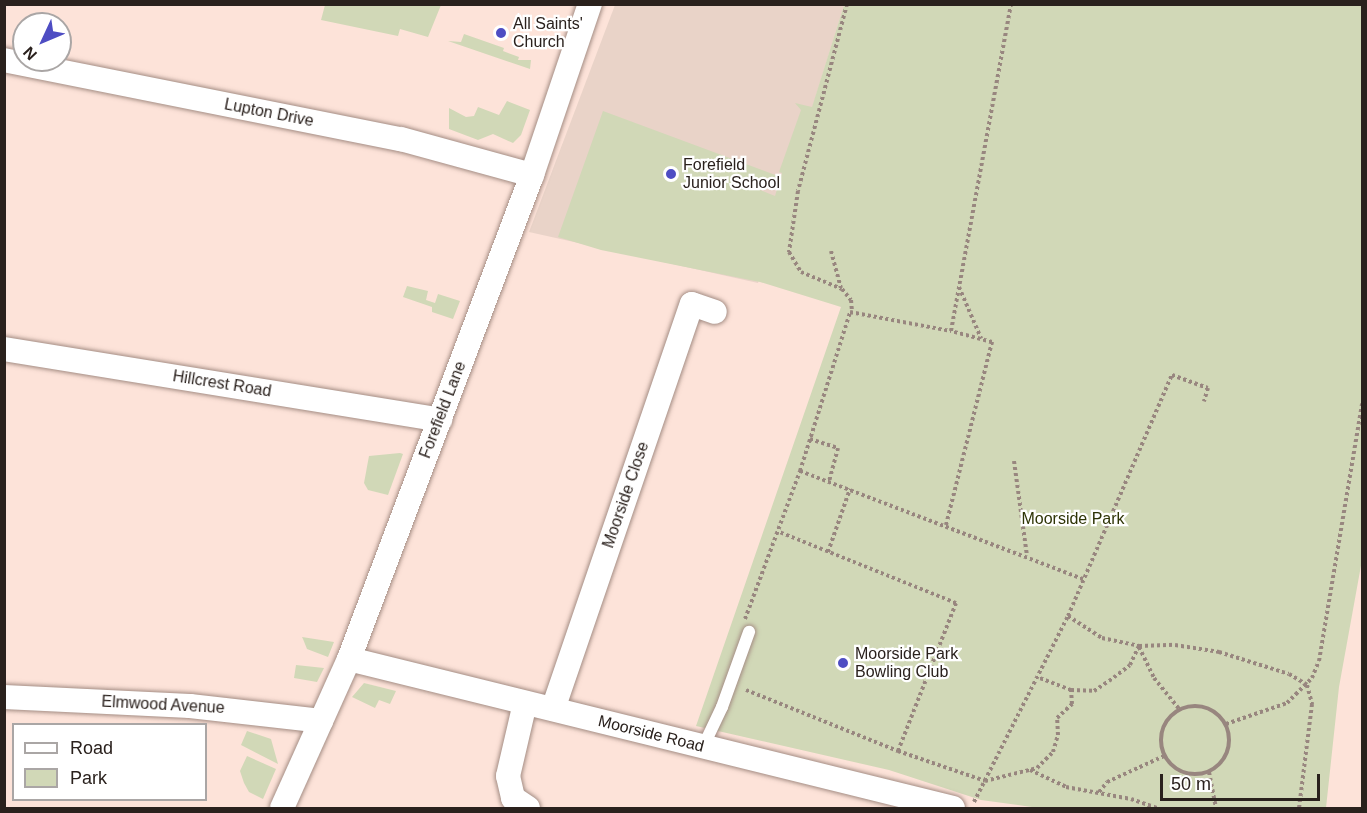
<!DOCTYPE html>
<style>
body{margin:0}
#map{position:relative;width:1367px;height:813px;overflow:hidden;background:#fde3d9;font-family:Arial,sans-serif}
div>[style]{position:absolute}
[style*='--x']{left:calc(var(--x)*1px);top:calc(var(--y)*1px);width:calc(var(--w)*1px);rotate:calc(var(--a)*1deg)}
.education>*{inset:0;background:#e9d3c8}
.green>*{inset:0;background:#d1d8b7}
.path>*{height:4px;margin-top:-2px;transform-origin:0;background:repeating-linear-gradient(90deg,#98867f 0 3px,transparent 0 6px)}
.path>.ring{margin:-2px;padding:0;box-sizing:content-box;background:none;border:4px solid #98867f;border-radius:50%}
.roads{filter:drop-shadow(0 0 2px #a48d84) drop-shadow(0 0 2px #a48d84)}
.lane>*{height:12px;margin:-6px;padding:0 6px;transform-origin:6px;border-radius:6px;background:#fff}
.street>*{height:24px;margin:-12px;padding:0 12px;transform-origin:12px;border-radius:12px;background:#fff}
.dots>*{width:16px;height:16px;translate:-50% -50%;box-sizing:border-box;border:3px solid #fff;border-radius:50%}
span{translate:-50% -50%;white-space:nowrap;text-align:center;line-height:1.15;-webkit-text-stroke:4.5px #fff;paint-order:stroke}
.poi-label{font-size:16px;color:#2a211d}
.left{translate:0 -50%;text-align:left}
.street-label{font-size:16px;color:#2a211d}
.park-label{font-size:16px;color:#2e3406}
.frame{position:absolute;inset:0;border:6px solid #2a211d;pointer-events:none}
.legend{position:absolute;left:12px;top:723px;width:195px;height:78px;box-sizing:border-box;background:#fff;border:2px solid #aaa6a5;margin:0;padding:8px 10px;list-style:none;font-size:18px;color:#2a211d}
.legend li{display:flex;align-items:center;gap:12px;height:30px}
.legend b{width:30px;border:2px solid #aaa6a5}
.north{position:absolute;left:12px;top:12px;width:60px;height:60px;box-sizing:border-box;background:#fff;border:2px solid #aaa6a5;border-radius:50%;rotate:226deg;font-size:16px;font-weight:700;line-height:24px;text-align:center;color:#2a211d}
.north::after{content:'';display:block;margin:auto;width:21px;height:27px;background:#4e4dc3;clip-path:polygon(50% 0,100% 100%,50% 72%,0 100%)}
.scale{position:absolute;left:1160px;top:774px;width:160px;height:27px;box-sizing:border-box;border:3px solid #2a211d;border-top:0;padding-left:8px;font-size:18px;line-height:21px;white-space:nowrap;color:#2a211d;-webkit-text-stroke:4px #fff;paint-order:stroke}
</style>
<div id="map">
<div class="education">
<i style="clip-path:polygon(615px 5px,844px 5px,758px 283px,529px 232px)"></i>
</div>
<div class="green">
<i style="clip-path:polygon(325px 5px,325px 4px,441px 5px,428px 37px,400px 29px,398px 36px,321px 20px)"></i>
<i style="clip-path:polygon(844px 5px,1362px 5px,1362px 560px,1339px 687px,1326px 808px,1039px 808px,981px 800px,889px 770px,696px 726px,841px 307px,760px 282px,601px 250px,558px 237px,603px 111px,778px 176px,776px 179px,761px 177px,764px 178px,760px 190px,775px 196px,782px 173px,779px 172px,801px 110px,795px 103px,812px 107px)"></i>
<i style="clip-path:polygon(464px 34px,504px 48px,503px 51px,519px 57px,518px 60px,531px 60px,530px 69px,448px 41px,461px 42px)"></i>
<i style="clip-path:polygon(507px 101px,530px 110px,521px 135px,513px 143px,493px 134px,478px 140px,449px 129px,449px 108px,466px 117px,474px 116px,478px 107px,499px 115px)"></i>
<i style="clip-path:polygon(407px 286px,428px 291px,426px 300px,435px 303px,438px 294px,460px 301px,453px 319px,432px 312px,432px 307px,403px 297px)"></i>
<i style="clip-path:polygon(400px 453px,403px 454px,388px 495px,368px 490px,364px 483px,369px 456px)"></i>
<i style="clip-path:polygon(303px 639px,302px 637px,334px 642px,328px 657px,307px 649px)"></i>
<i style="clip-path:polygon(296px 665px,324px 668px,317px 682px,294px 678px)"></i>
<i style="clip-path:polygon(364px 683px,396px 691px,390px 704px,379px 700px,375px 708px,352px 697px)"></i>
<i style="clip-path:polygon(247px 731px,271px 739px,278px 764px,241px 745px)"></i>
<i style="clip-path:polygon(247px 756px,276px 769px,263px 799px,249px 792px,244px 783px,240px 771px)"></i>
</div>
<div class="path">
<i style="--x:847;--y:4;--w:193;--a:104.7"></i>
<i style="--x:798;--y:191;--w:62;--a:98.4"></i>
<i style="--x:789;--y:252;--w:23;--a:59"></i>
<i style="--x:801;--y:272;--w:44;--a:22.5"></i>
<i style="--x:842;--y:289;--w:14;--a:51"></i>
<i style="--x:851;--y:300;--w:12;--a:85"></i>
<i style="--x:831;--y:251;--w:38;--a:75"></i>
<i style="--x:959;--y:287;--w:56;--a:66.7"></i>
<i style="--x:810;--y:439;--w:29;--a:18"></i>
<i style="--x:838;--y:448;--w:35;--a:105"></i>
<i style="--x:1014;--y:461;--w:96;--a:82.2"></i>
<i style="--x:800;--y:471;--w:167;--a:-72.5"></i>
<i style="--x:850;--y:312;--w:103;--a:10.7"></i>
<i style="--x:951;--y:331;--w:332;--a:-79.6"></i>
<i style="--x:946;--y:525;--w:189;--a:-75.9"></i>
<i style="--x:992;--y:342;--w:42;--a:-165"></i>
<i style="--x:828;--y:552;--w:67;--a:-70.8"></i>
<i style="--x:1068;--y:616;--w:262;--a:-66.7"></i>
<i style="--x:1172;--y:375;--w:38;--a:20"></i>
<i style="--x:1208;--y:388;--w:14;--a:107"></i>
<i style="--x:745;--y:619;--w:158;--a:-69.6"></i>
<i style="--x:800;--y:471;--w:303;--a:20.9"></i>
<i style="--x:1139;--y:647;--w:34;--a:64"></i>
<i style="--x:1154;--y:678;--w:40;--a:51"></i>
<i style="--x:746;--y:690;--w:164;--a:21.9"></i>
<i style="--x:898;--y:751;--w:159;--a:-68.6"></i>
<i style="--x:956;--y:603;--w:191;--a:-158.1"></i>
<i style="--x:1071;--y:690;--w:23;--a:2"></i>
<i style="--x:1094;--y:691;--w:18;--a:-34"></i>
<i style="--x:1109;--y:681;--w:26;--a:-37"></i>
<i style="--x:1130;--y:665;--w:21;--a:-65"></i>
<i class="ring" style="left:1161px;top:706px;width:64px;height:64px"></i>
<i style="--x:1226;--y:724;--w:65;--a:-19"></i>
<i style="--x:1287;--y:703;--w:35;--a:-45"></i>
<i style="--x:1312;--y:678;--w:18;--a:-68"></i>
<i style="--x:1319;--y:661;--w:261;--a:-80.5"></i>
<i style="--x:898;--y:751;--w:92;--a:19"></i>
<i style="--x:985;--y:781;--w:54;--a:-14"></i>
<i style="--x:1037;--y:768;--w:23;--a:-45"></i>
<i style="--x:1053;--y:752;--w:18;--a:-74"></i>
<i style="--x:1058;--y:735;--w:17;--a:-93"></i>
<i style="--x:1057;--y:718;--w:21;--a:-43"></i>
<i style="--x:1072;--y:704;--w:14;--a:-94"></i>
<i style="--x:1071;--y:690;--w:36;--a:-159"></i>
<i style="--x:1030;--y:770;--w:40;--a:25"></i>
<i style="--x:1066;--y:787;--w:66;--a:10.5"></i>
<i style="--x:1131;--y:799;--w:28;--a:19"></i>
<i style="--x:1209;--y:772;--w:37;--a:79"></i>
<i style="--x:1099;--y:792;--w:13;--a:-51"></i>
<i style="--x:1107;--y:782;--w:63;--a:-24.5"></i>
<i style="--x:974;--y:802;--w:208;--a:-63.2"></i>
<i style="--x:1068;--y:616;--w:40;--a:32.9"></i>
<i style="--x:1102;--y:638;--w:38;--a:12"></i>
<i style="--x:1139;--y:646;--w:36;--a:-2"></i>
<i style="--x:1175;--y:645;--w:45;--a:9"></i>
<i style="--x:1219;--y:652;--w:73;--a:17.4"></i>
<i style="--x:1289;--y:674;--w:21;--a:31"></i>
<i style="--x:1307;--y:685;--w:20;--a:75"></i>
<i style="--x:1312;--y:704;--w:105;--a:97.1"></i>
</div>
<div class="roads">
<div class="lane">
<i style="--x:703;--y:747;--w:44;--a:-64.6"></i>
<i style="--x:722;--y:707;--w:80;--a:-70.2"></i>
</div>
<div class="street">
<i style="--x:4;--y:60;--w:405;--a:11.3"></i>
<i style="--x:401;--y:139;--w:136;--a:15.4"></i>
<i style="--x:4;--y:349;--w:442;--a:9.2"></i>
<i style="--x:349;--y:659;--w:622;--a:13.86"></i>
<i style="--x:4;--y:697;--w:186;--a:2.8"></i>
<i style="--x:190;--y:706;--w:132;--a:6.5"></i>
<i style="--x:525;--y:703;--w:75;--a:103.1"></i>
<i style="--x:508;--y:776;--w:23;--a:77"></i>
<i style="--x:513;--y:798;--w:18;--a:34"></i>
<i style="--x:553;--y:709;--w:428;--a:-71.1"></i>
<i style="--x:692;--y:304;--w:24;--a:19"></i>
<i style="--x:282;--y:808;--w:163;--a:-65.8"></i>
<i style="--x:349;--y:659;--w:517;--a:-69.29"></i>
<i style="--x:532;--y:175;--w:181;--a:-71.3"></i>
</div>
</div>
<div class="dots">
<i style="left:501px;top:33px;background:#4e4dc3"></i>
<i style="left:671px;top:174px;background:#4e4dc3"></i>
<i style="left:843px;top:663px;background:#4e4dc3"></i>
</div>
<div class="poi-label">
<span class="left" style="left:513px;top:33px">All Saints'<br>Church</span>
<span class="left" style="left:683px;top:174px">Forefield<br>Junior School</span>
<span class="left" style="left:855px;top:663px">Moorside Park<br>Bowling Club</span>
</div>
<div class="street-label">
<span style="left:269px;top:113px;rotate:11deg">Lupton Drive</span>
<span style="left:222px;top:384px;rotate:9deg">Hillcrest Road</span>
<span style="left:443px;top:410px;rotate:-69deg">Forefield Lane</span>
<span style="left:626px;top:495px;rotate:-71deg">Moorside Close</span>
<span style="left:163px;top:705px;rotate:3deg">Elmwood Avenue</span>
<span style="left:651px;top:734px;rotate:14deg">Moorside Road</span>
</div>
<div class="park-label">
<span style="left:1073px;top:519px">Moorside Park</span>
</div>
<div class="frame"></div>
<ul class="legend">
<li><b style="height:8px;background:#fff"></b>Road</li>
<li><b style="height:16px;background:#d1d8b7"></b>Park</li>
</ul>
<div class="north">N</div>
<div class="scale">50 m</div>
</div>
